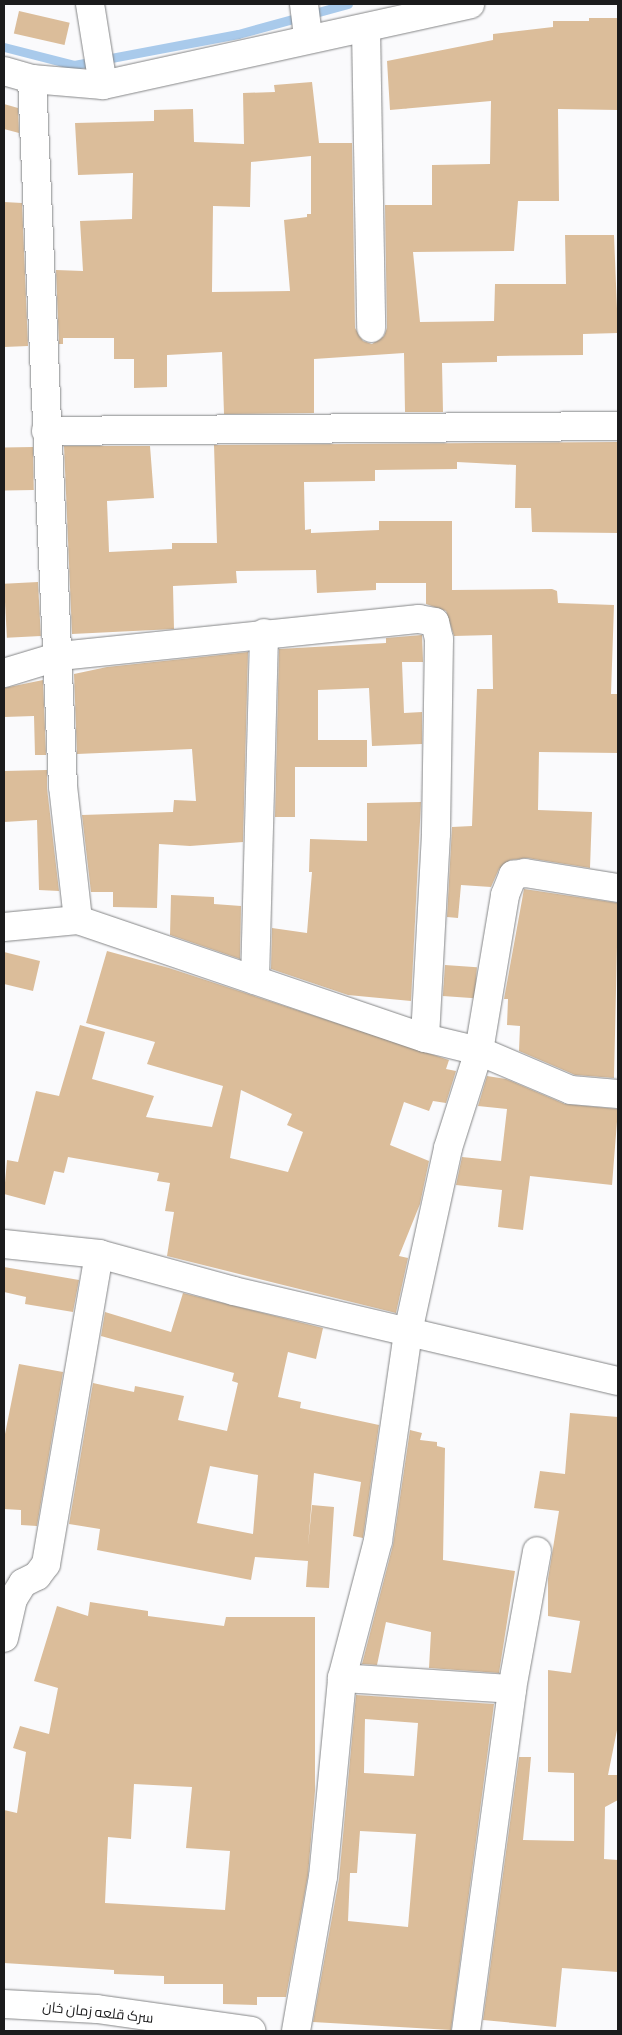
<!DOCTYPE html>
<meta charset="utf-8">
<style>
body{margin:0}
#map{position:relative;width:622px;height:2035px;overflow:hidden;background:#fafafc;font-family:Commissioner,Cairo,sans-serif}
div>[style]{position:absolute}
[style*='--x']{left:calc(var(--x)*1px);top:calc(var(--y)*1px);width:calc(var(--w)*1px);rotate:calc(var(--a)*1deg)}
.stream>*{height:9px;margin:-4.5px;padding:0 4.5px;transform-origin:4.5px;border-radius:4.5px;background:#a9caeb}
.building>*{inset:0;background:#dbbd9a;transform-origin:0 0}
.roads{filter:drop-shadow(0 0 1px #858687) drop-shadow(0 0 1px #858687)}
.minor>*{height:28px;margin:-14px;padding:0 14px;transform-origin:14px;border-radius:14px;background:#fff}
span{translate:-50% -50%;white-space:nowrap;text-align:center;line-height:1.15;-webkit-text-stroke:4.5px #fff;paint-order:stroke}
.street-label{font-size:14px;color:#1b1b1c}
.frame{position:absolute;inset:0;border:5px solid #1b1b1c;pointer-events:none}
</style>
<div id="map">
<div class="stream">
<i style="--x:4;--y:47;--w:72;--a:14.4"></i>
<i style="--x:74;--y:65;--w:167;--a:-10.7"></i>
<i style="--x:238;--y:34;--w:114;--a:-15.3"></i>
</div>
<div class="building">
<i style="left:19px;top:11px;width:52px;height:23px;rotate:13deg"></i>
<i style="clip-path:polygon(evenodd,589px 18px,618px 18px,618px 110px,558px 109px,559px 201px,518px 201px,514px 251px,413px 252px,420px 322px,494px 321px,495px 284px,566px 284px,565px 235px,614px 235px,618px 333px,583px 334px,583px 355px,497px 356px,497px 362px,442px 363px,443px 412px,405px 412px,404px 353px,314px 359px,314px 413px,224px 414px,222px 352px,167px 355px,167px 387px,134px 388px,134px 359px,114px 359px,114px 338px,63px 338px,63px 344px,59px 344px,56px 270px,83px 271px,80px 221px,132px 219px,133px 173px,78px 175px,75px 123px,154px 121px,154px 110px,193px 109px,194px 142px,244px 144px,243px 93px,275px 92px,274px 85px,312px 82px,319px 143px,352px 143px,355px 328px,363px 341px,372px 344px,384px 336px,387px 328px,385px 205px,432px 205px,432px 165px,490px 164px,491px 101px,390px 110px,387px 61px,493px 40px,493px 34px,553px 27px,553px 21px,589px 21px,589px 18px,311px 156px,311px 214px,307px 214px,307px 217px,284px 220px,290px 291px,212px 292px,213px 206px,250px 207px,251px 162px,311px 156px)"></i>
<i style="clip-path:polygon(4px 104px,18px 108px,19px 133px,4px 129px)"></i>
<i style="clip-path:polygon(4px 202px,22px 203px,28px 346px,4px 347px)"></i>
<i style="clip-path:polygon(618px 442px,618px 533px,532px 532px,531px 508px,515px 508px,516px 465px,457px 462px,457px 469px,375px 470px,375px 481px,304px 482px,305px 530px,311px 529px,311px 533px,379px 530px,379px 521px,452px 521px,452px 590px,552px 589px,557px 591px,558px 603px,614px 605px,611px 694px,618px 694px,618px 753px,539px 752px,538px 810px,592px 812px,590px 868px,527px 858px,510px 860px,499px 869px,491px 887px,461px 885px,458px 918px,447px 917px,452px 827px,472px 826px,477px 689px,493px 689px,492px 635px,454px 636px,446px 611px,426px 604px,426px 583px,376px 583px,376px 590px,317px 593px,316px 570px,236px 571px,237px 583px,173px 586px,174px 629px,72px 634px,64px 446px,150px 446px,154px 498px,107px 501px,109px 552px,172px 549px,172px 543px,217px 543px,214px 445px)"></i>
<i style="left:33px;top:447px;width:43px;height:29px;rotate:89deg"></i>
<i style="left:38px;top:582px;width:54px;height:34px;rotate:87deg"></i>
<i style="clip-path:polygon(422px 635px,423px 662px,402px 662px,404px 713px,422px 712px,422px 744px,372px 746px,369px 688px,318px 690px,318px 740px,367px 740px,367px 767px,295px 767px,295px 817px,275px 817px,279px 649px,386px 643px,386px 638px)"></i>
<i style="clip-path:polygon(248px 652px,243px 842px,190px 846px,159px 844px,157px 908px,113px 907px,113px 892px,91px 892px,82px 815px,173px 812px,174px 800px,196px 801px,192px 749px,77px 754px,74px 674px,107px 667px)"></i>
<i style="clip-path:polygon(43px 680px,46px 755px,35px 755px,34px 716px,4px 717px,4px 688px)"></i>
<i style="clip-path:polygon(47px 770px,47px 788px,59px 891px,39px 890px,37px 820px,4px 822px,4px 771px)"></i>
<i style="clip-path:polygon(421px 802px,411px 1001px,348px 995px,271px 969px,272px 928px,307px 933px,312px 872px,309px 872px,310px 839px,367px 841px,367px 803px)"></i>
<i style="clip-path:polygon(524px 889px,618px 903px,614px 1078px,575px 1075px,519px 1051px,520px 1026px,507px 1025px,508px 999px,504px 999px)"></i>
<i style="clip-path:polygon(171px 895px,214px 897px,214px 904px,241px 906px,240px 959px,170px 935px)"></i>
<i style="clip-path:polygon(evenodd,107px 951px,169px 968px,449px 1060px,446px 1069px,456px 1071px,446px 1103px,433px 1101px,429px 1111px,404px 1102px,390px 1145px,429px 1161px,420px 1204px,399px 1256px,408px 1258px,396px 1313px,167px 1256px,174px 1212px,165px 1211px,170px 1183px,157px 1181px,159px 1173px,68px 1157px,64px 1173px,54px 1171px,45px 1205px,4px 1194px,7px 1160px,18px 1162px,36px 1091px,59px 1096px,80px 1025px,105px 1032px,92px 1079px,154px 1096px,146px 1117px,212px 1127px,223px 1086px,147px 1064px,155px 1042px,86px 1023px,107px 951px,241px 1090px,292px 1114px,287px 1125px,303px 1132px,288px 1172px,230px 1158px,241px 1090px)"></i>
<i style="clip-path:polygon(4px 952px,40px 961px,33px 991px,4px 984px)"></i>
<i style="left:445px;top:965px;width:32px;height:31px;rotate:4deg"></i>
<i style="clip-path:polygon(487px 1076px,506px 1079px,565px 1104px,618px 1109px,612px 1185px,530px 1176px,523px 1230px,498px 1227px,502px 1190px,456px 1185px,462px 1157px,501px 1161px,507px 1109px,478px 1106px)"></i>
<i style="clip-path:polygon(4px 1267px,79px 1280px,73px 1312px,25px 1304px,26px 1297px,4px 1292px)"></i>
<i style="clip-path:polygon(evenodd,183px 1293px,323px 1328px,316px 1359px,288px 1352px,278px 1397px,301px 1402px,300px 1408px,379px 1425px,363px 1538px,353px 1536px,361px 1482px,314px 1473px,308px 1546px,312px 1505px,334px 1507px,329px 1588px,306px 1587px,308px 1561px,255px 1557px,251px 1580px,97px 1550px,100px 1529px,69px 1524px,93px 1383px,134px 1392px,135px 1386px,184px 1396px,178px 1420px,227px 1431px,238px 1383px,232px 1381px,234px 1373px,101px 1336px,105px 1312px,171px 1332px,183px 1293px,210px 1466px,258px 1475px,253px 1534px,197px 1523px,210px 1466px)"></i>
<i style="clip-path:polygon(19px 1364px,63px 1372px,37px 1526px,21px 1525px,21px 1510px,4px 1509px,4px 1439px)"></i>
<i style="clip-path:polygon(570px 1413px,618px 1417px,618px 1725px,608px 1775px,618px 1775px,618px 1800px,605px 1807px,604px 1859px,618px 1860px,618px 1972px,562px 1968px,556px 2027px,483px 2020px,519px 1757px,531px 1757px,523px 1840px,574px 1841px,574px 1773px,548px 1772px,548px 1670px,571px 1673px,580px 1621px,548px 1616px,548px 1579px,559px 1511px,534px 1508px,540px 1471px,565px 1474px)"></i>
<i style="clip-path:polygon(410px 1430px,422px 1433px,420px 1440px,437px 1442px,437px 1446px,445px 1448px,443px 1560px,515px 1571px,499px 1673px,429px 1668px,431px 1632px,386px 1622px,377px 1665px,362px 1664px,393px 1545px)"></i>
<i style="clip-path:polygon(evenodd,90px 1602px,148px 1611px,148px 1616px,224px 1626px,226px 1617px,315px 1617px,315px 1791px,308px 1875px,286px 1997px,257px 1997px,257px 2005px,223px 2004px,223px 1984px,164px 1984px,164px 1976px,114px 1974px,114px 1970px,4px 1963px,4px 1810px,17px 1813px,26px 1752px,13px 1748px,20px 1726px,49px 1734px,58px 1688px,34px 1681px,57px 1606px,88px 1616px,90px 1602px,134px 1784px,192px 1787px,186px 1848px,230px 1851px,225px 1910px,105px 1903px,108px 1837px,131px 1839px,134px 1784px)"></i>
<i style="clip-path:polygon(evenodd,356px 1695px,494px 1704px,451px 2030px,313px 2022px,339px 1879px,356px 1695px,365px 1719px,418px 1723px,414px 1776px,364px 1773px,365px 1719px,356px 1695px,360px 1831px,416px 1834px,408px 1927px,348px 1921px,350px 1873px,357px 1873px,360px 1831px)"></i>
</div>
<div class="roads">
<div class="minor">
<i style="--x:90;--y:4;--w:82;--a:80.9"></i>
<i style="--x:304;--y:4;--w:33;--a:83"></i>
<i style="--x:366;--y:29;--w:299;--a:89"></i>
<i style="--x:4;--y:71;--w:29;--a:16"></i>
<i style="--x:32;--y:79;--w:71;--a:4.8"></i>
<i style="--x:103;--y:85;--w:376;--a:-12.4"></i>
<i style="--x:32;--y:79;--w:708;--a:87.49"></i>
<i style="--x:63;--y:786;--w:135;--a:83.6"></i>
<i style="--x:46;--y:431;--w:572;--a:-0.5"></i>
<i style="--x:4;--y:673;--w:59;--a:-16.9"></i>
<i style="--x:60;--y:656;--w:361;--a:-5.9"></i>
<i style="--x:419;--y:619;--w:16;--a:11"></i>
<i style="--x:435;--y:622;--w:17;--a:77"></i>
<i style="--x:439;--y:639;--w:195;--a:90.9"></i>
<i style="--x:436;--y:834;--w:204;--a:93.1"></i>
<i style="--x:4;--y:927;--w:74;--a:-5.4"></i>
<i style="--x:78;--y:920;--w:367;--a:18.8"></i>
<i style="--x:425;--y:1038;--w:56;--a:13.5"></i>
<i style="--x:479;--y:1051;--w:100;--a:23"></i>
<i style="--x:571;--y:1090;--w:47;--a:4.9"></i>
<i style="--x:255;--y:980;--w:347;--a:-88.5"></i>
<i style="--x:4;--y:1244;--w:96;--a:6"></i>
<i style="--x:99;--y:1254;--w:140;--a:15.3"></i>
<i style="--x:234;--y:1291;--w:394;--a:13.2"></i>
<i style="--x:4;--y:1638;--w:40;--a:-77"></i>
<i style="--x:13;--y:1599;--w:19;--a:-58"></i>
<i style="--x:23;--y:1583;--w:16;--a:-27"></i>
<i style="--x:37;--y:1576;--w:15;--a:-53"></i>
<i style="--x:46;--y:1564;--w:314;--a:-80.3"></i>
<i style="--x:342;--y:1678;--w:170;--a:3.7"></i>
<i style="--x:4;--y:2004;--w:93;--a:3.1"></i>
<i style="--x:97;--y:2009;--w:156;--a:8.1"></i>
<i style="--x:296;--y:2031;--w:156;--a:-80.1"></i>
<i style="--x:323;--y:1877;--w:200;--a:-84.5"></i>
<i style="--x:342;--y:1678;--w:142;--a:-75.3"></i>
<i style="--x:378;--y:1541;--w:211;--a:-81.8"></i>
<i style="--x:408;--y:1332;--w:188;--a:-77.7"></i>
<i style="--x:448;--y:1148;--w:102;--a:-72.3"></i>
<i style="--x:479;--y:1051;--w:158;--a:-80.5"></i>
<i style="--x:505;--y:895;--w:22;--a:-68"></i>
<i style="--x:513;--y:875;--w:12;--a:-9"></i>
<i style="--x:525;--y:873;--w:94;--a:9.2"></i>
<i style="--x:466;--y:2031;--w:345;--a:-82.3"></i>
<i style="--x:512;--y:1689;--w:140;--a:-79.7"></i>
</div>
</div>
<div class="street-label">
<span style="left:98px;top:2012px;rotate:6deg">سرک قلعه زمان خان</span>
</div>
<div class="frame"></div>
</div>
